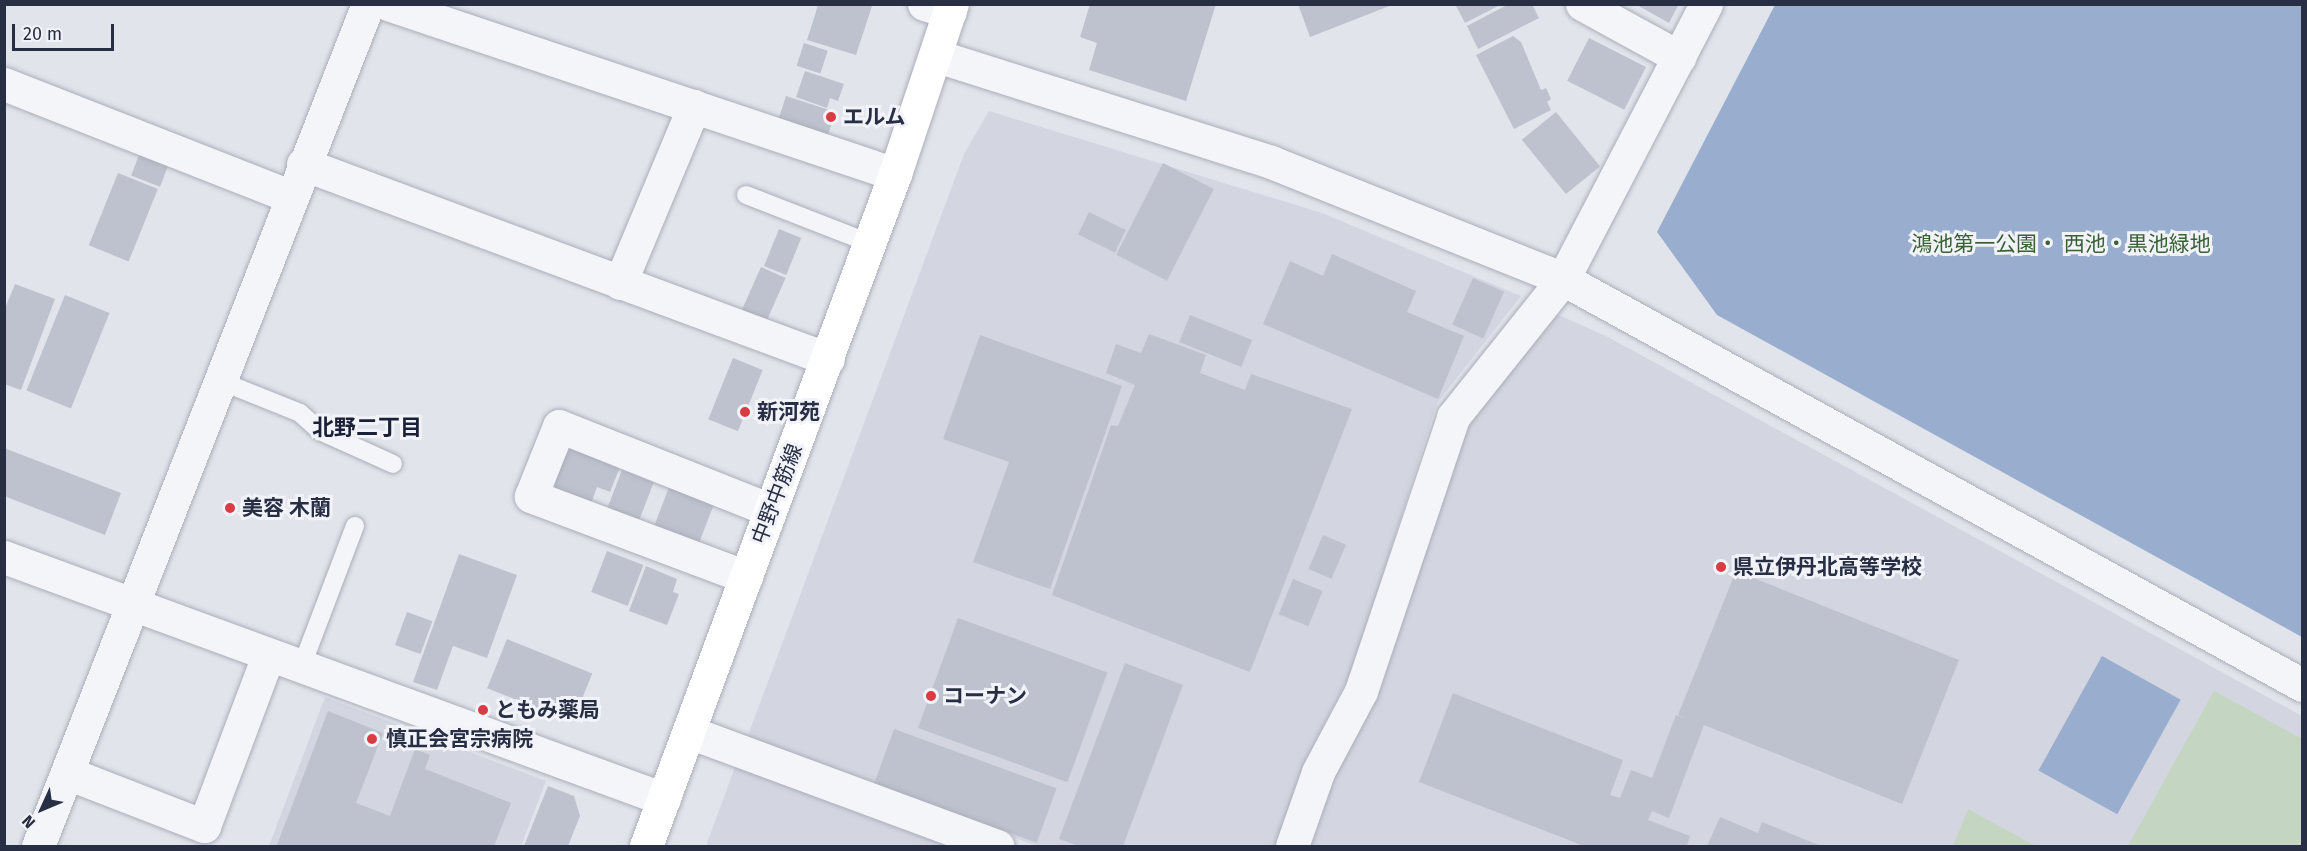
<!DOCTYPE html>
<meta charset="utf-8">
<style>
body{margin:0}
#map{position:relative;width:2307px;height:851px;overflow:hidden;background:#e1e4eb;font-family:"Fira Sans","Noto Sans JP",sans-serif}
div>[style]{position:absolute}
[style*='--x']{left:calc(var(--x)*1px);top:calc(var(--y)*1px);width:calc(var(--w)*1px);rotate:calc(var(--a)*1deg)}
.built>*{inset:0;background:#d3d6e0}
.green>*{inset:0;background:#c4d5c1}
.water>*{inset:0;background:#99adce;transform-origin:0 0}
.building>*{inset:0;background:#bdc2ce;transform-origin:0 0}
.roads{filter:drop-shadow(0 0 2px #aaaeb9) drop-shadow(0 0 2px #aaaeb9)}
.service>*{height:18px;margin:-9px;padding:0 9px;transform-origin:9px;border-radius:9px;background:#f4f5f9}
.minor>*{height:33px;margin:-16.5px;padding:0 16.5px;transform-origin:16.5px;border-radius:16.5px;background:#f4f5f9}
.tertiary>*{height:33px;margin:-16.5px;padding:0 16.5px;transform-origin:16.5px;border-radius:16.5px;background:#f4f5f9}
.secondary>*{height:33px;margin:-16.5px;padding:0 16.5px;transform-origin:16.5px;border-radius:16.5px;background:#fff}
.dots>*{width:16px;height:16px;translate:-50% -50%;box-sizing:border-box;border:3px solid #f1f3f8;border-radius:50%}
span{translate:-50% -50%;white-space:nowrap;text-align:center;line-height:1.15;-webkit-text-stroke:6px #f1f3f8;paint-order:stroke}
.poi-label{font-size:21px;color:#282f44;font-weight:700}
.left{translate:0 -50%;text-align:left}
.park-label{font-size:21px;color:#386134}
.street-label{font-size:21px;color:#282f44}
.neighbourhood-label{font-size:22px;color:#1a2035;font-weight:700}
.frame{position:absolute;inset:0;border:6px solid #282f44;pointer-events:none}
.north{position:absolute;left:12px;top:779px;width:60px;height:60px;-webkit-text-stroke:4px #f1f3f8;paint-order:stroke;rotate:226deg;font-size:16px;font-weight:700;line-height:24px;text-align:center;color:#282f44}
.north::after{content:'';display:block;margin:auto;width:21px;height:27px;background:#282f44;clip-path:polygon(50% 0,100% 100%,50% 72%,0 100%)}
.scale{position:absolute;left:12px;top:24px;width:102px;height:27px;box-sizing:border-box;border:3px solid #282f44;border-top:0;padding-left:8px;font-size:18px;line-height:21px;white-space:nowrap;color:#282f44;-webkit-text-stroke:4px #f1f3f8;paint-order:stroke}
</style>
<div id="map">
<div class="built">
<i style="clip-path:polygon(989px 111px,1322px 213px,1521px 296px,1437px 403px,1353px 669px,1304px 763px,1277px 846px,1037px 846px,747px 738px,964px 154px)"></i>
<i style="clip-path:polygon(1554px 313px,1608px 337px,2302px 716px,2302px 846px,1310px 846px,1468px 418px)"></i>
<i style="clip-path:polygon(325px 697px,546px 781px,521px 846px,269px 846px)"></i>
<i style="clip-path:polygon(736px 764px,965px 846px,706px 846px)"></i>
</div>
<div class="green">
<i style="clip-path:polygon(2214px 691px,2302px 739px,2302px 846px,2128px 846px)"></i>
<i style="clip-path:polygon(1968px 809px,2036px 846px,1953px 846px)"></i>
</div>
<div class="water">
<i style="clip-path:polygon(1775px 5px,2302px 5px,2302px 637px,1717px 315px,1657px 232px)"></i>
<i style="left:2102px;top:656px;width:90px;height:131px;rotate:29deg"></i>
</div>
<div class="building">
<i style="clip-path:polygon(818px 4px,872px 6px,856px 55px,807px 40px,815px 15px,831px 20px,815px 15px)"></i>
<i style="clip-path:polygon(1090px 4px,1216px 4px,1186px 101px,1089px 70px,1097px 43px,1080px 37px)"></i>
<i style="clip-path:polygon(1298px 4px,1392px 4px,1392px 5px,1310px 37px)"></i>
<i style="clip-path:polygon(1455px 4px,1502px 4px,1465px 23px)"></i>
<i style="clip-path:polygon(1509px 4px,1532px 4px,1539px 18px,1478px 49px,1467px 26px)"></i>
<i style="clip-path:polygon(1635px 4px,1679px 4px,1669px 23px)"></i>
<i style="clip-path:polygon(1513px 36px,1521px 42px,1541px 90px,1546px 88px,1551px 99px,1547px 102px,1551px 110px,1514px 129px,1476px 55px)"></i>
<i style="left:1589px;top:38px;width:64px;height:48px;rotate:27deg"></i>
<i style="left:804px;top:43px;width:25px;height:24px;rotate:18deg"></i>
<i style="clip-path:polygon(805px 71px,844px 84px,838px 101px,830px 98px,827px 108px,796px 97px)"></i>
<i style="left:786px;top:96px;width:52px;height:28px;rotate:18deg"></i>
<i style="left:1556px;top:112px;width:70px;height:44px;rotate:51deg"></i>
<i style="left:139px;top:155px;width:31px;height:22px;rotate:21deg"></i>
<i style="left:1163px;top:163px;width:57px;height:103px;rotate:27deg"></i>
<i style="left:118px;top:173px;width:43px;height:78px;rotate:22deg"></i>
<i style="left:1089px;top:212px;width:41px;height:25px;rotate:26deg"></i>
<i style="left:779px;top:229px;width:24px;height:40px;rotate:22deg"></i>
<i style="clip-path:polygon(1332px 254px,1416px 291px,1407px 312px,1464px 336px,1438px 399px,1263px 324px,1290px 261px,1323px 276px)"></i>
<i style="left:761px;top:267px;width:27px;height:47px;rotate:24deg"></i>
<i style="left:1473px;top:278px;width:34px;height:51px;rotate:24deg"></i>
<i style="clip-path:polygon(15px 284px,55px 299px,21px 390px,4px 384px,4px 311px)"></i>
<i style="left:65px;top:295px;width:48px;height:103px;rotate:22deg"></i>
<i style="left:1190px;top:315px;width:67px;height:29px;rotate:22deg"></i>
<i style="clip-path:polygon(1149px 334px,1206px 355px,1200px 373px,1245px 390px,1251px 374px,1352px 409px,1250px 672px,1052px 595px,1111px 425px,1118px 426px,1135px 385px,1106px 373px,1116px 344px,1141px 353px)"></i>
<i style="clip-path:polygon(980px 335px,1122px 386px,1050px 589px,973px 562px,1009px 462px,943px 439px)"></i>
<i style="left:733px;top:358px;width:32px;height:66px;rotate:22deg"></i>
<i style="clip-path:polygon(571px 443px,622px 462px,610px 492px,597px 487px,591px 504px,553px 490px,556px 483px,550px 480px,561px 450px,568px 453px)"></i>
<i style="clip-path:polygon(4px 448px,121px 493px,105px 535px,4px 496px)"></i>
<i style="left:622px;top:470px;width:34px;height:44px;rotate:21deg"></i>
<i style="left:671px;top:482px;width:48px;height:50px;rotate:21deg"></i>
<i style="left:1323px;top:535px;width:25px;height:37px;rotate:23deg"></i>
<i style="left:607px;top:551px;width:39px;height:44px;rotate:21deg"></i>
<i style="clip-path:polygon(459px 554px,517px 575px,487px 658px,453px 646px,437px 690px,413px 682px)"></i>
<i style="clip-path:polygon(646px 566px,677px 579px,673px 592px,679px 594px,667px 625px,629px 611px)"></i>
<i style="clip-path:polygon(1736px 571px,1959px 660px,1902px 804px,1704px 725px,1669px 818px,1652px 811px,1648px 820px,1690px 836px,1687px 846px,1584px 846px,1419px 782px,1453px 693px,1623px 760px,1610px 795px,1620px 798px,1631px 770px,1652px 778px,1676px 715px,1687px 719px,1678px 715px)"></i>
<i style="left:1293px;top:579px;width:32px;height:38px;rotate:22deg"></i>
<i style="left:407px;top:612px;width:27px;height:35px;rotate:20deg"></i>
<i style="left:958px;top:618px;width:159px;height:117px;rotate:20deg"></i>
<i style="left:507px;top:639px;width:92px;height:53px;rotate:22deg"></i>
<i style="clip-path:polygon(1125px 663px,1183px 685px,1123px 846px,1079px 846px,1059px 839px)"></i>
<i style="clip-path:polygon(328px 711px,383px 733px,356px 803px,390px 816px,415px 749px,430px 755px,425px 769px,511px 803px,494px 846px,277px 845px)"></i>
<i style="left:894px;top:729px;width:173px;height:58px;rotate:20deg"></i>
<i style="clip-path:polygon(548px 786px,574px 796px,580px 816px,568px 846px,524px 846px)"></i>
<i style="clip-path:polygon(1720px 817px,1758px 833px,1762px 822px,1821px 846px,1707px 846px)"></i>
</div>
<div class="roads">
<div class="service">
<i style="--x:746;--y:195;--w:132;--a:21.3"></i>
<i style="--x:223;--y:382;--w:83;--a:21.9"></i>
<i style="--x:300;--y:413;--w:27;--a:42"></i>
<i style="--x:320;--y:431;--w:80;--a:24.3"></i>
<i style="--x:301;--y:668;--w:152;--a:-69.2"></i>
</div>
<div class="minor">
<i style="--x:388;--y:4;--w:535;--a:18.54"></i>
<i style="--x:924;--y:4;--w:27;--a:17"></i>
<i style="--x:1582;--y:4;--w:111;--a:28.7"></i>
<i style="--x:4;--y:84;--w:307;--a:21.4"></i>
<i style="--x:303;--y:164;--w:560;--a:20.38"></i>
<i style="--x:620;--y:283;--w:192;--a:-67.3"></i>
<i style="--x:4;--y:557;--w:703;--a:20.14"></i>
<i style="--x:746;--y:577;--w:230;--a:-159.4"></i>
<i style="--x:531;--y:496;--w:75;--a:-68.2"></i>
<i style="--x:559;--y:426;--w:227;--a:21.7"></i>
<i style="--x:689;--y:732;--w:329;--a:20.3"></i>
<i style="--x:70;--y:774;--w:144;--a:21.2"></i>
<i style="--x:204;--y:826;--w:182;--a:-69.4"></i>
<i style="--x:38;--y:846;--w:904;--a:-68.6"></i>
<i style="--x:1292;--y:846;--w:78;--a:-70.6"></i>
<i style="--x:1318;--y:772;--w:92;--a:-62"></i>
<i style="--x:1361;--y:691;--w:289;--a:-71.4"></i>
<i style="--x:1453;--y:417;--w:176;--a:-51.4"></i>
<i style="--x:1563;--y:279;--w:310;--a:-62.5"></i>
</div>
<div class="tertiary">
<i style="--x:937;--y:56;--w:350;--a:17.6"></i>
<i style="--x:1271;--y:162;--w:315;--a:21.8"></i>
<i style="--x:1563;--y:279;--w:843;--a:28.78"></i>
</div>
<div class="secondary">
<i style="--x:646;--y:846;--w:717;--a:-69.67"></i>
<i style="--x:895;--y:174;--w:179;--a:-71.5"></i>
</div>
</div>
<div class="dots">
<i style="left:831px;top:117px;background:#d93c43"></i>
<i style="left:745px;top:412px;background:#d93c43"></i>
<i style="left:230px;top:508px;background:#d93c43"></i>
<i style="left:1721px;top:567px;background:#d93c43"></i>
<i style="left:931px;top:696px;background:#d93c43"></i>
<i style="left:483px;top:710px;background:#d93c43"></i>
<i style="left:372px;top:739px;background:#d93c43"></i>
</div>
<div class="poi-label">
<span class="left" style="left:843px;top:117px">エルム</span>
<span class="left" style="left:757px;top:412px">新河苑</span>
<span class="left" style="left:242px;top:508px">美容 木蘭</span>
<span class="left" style="left:1733px;top:567px">県立伊丹北高等学校</span>
<span class="left" style="left:943px;top:696px">コーナン</span>
<span class="left" style="left:495px;top:710px">ともみ薬局</span>
<span class="left" style="left:386px;top:739px">慎正会宮宗病院</span>
</div>
<div class="park-label">
<span style="left:2061px;top:244px">鴻池第一公園・ 西池・黒池緑地</span>
</div>
<div class="street-label">
<span style="left:777px;top:494px;rotate:-69deg">中野中筋線</span>
</div>
<div class="neighbourhood-label">
<span style="left:367px;top:428px">北野二丁目</span>
</div>
<div class="frame"></div>
<div class="north">N</div>
<div class="scale">20 m</div>
</div>
